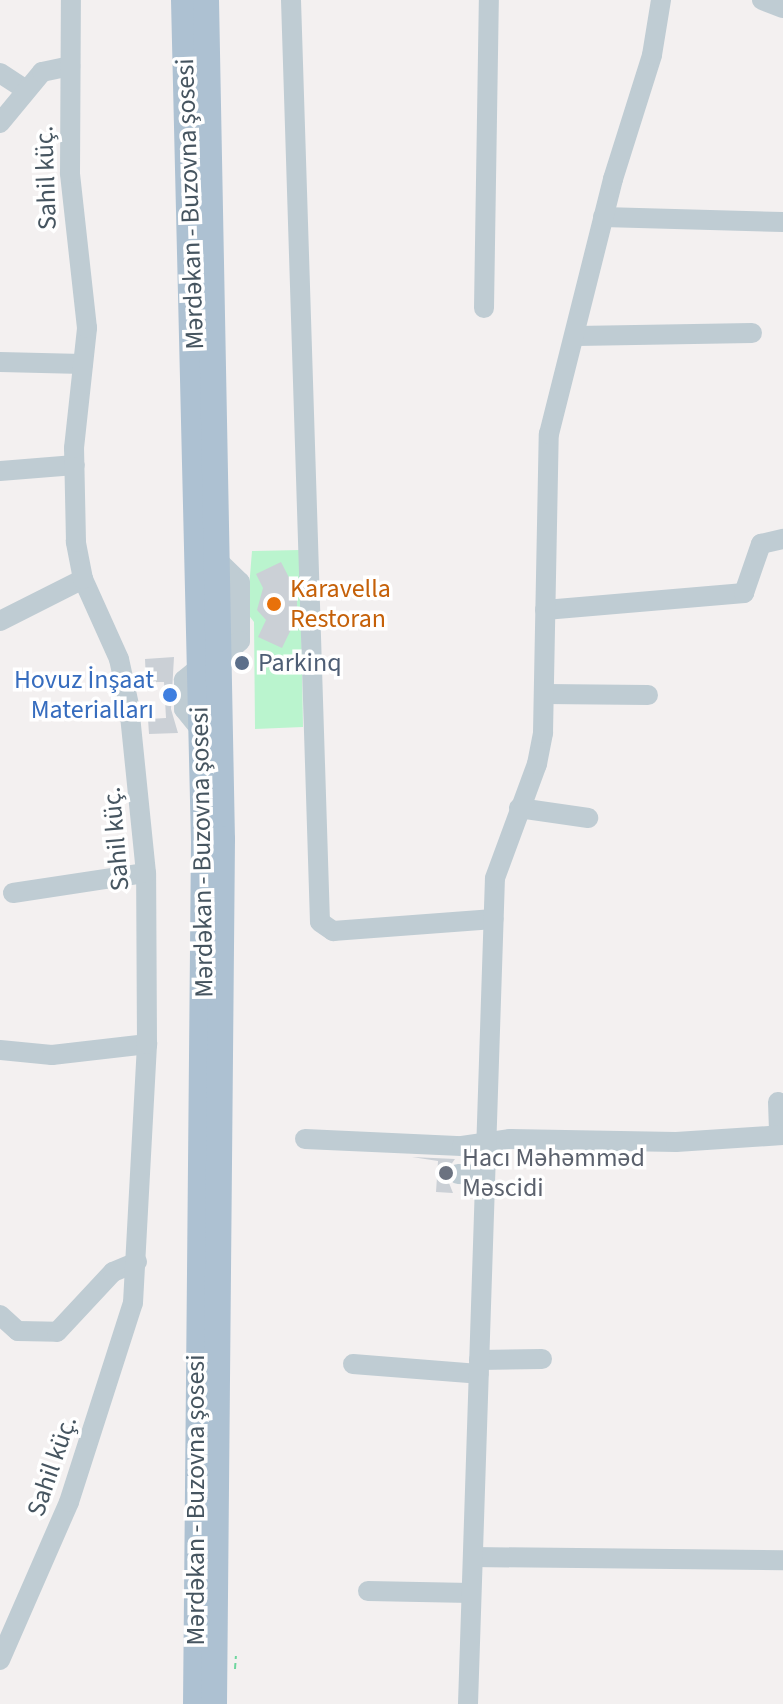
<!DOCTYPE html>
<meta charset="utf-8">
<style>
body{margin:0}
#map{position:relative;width:783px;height:1704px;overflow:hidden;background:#f3f0f0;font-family:"Source Sans 3",sans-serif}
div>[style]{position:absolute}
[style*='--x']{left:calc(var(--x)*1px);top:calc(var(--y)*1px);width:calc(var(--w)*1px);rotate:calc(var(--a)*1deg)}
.green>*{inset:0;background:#baf4ce}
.building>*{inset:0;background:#cbd0d6}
.path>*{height:2px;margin-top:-1px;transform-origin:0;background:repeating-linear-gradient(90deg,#6ed69e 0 6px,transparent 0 10px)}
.minor>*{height:20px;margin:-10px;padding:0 10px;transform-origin:10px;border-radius:10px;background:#bfccd3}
.major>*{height:26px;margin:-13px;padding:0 13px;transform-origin:13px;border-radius:13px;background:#adc1d2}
.dots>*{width:22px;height:22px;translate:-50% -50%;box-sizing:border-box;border:4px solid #fff;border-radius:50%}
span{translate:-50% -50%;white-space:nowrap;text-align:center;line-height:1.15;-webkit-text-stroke:7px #fff;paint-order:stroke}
.street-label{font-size:26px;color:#465560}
.food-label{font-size:26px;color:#c56008}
.left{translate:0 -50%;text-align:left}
.service-label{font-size:26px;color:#4e5e75}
.shop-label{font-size:26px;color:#366cbe}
.right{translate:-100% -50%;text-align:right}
.worship-label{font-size:26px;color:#5b616d}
</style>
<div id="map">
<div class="green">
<i style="clip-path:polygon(300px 550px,303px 727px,255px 729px,254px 622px,247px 613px,252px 551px)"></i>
</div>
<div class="building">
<i style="clip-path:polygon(281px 562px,297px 593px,297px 617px,282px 648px,258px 637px,266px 620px,257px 610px,263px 588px,256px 574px)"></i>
<i style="clip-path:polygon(174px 657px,171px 709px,178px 733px,149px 734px,148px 719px,166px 718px,164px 682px,146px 682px,145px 659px)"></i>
<i style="clip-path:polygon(412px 1157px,455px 1159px,445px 1173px,453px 1193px,436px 1192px,438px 1161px)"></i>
</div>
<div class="path">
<i style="--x:235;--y:1669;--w:13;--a:-86"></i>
</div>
<div class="minor">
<i style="--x:291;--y:0;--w:922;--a:88.2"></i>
<i style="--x:320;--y:922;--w:16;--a:35"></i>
<i style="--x:333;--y:931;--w:161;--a:-4.3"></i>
<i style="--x:762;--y:0;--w:22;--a:21"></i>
<i style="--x:0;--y:73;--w:30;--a:33"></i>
<i style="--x:0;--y:123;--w:66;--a:-50.5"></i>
<i style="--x:42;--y:72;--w:29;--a:-12"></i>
<i style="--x:603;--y:217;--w:180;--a:1.6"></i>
<i style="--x:484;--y:308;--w:308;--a:-89.1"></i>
<i style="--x:577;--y:336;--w:175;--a:-1"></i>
<i style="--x:0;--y:362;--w:83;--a:1.4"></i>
<i style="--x:0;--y:471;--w:75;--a:-4.6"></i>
<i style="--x:216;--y:559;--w:33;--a:44"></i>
<i style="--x:240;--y:582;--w:59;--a:90"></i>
<i style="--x:240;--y:641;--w:30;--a:138"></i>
<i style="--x:545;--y:610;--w:200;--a:-4.9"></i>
<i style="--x:744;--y:593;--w:52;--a:-70.9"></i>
<i style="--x:761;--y:544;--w:23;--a:-13"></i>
<i style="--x:0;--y:621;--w:93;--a:-26.8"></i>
<i style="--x:200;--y:667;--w:21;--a:141"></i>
<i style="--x:184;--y:680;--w:29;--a:90"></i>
<i style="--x:184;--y:709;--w:27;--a:51"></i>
<i style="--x:545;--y:694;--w:103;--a:0.6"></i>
<i style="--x:519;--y:808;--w:70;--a:8.2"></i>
<i style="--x:13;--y:893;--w:134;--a:-8.6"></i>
<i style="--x:0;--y:1050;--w:52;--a:5.5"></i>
<i style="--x:52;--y:1055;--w:96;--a:-6.6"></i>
<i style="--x:778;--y:1102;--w:33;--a:88"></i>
<i style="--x:305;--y:1139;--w:157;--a:2.6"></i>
<i style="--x:462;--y:1146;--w:49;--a:-8.3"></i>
<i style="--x:510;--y:1139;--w:166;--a:1"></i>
<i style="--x:676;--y:1142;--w:107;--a:-3.7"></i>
<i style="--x:458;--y:1174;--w:27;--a:2"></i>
<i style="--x:0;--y:1315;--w:24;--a:42"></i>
<i style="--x:18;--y:1331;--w:39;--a:1"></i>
<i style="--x:57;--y:1332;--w:82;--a:-47"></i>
<i style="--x:113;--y:1272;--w:26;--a:-23"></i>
<i style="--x:479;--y:1360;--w:63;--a:-0.9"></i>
<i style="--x:353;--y:1364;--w:126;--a:4.5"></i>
<i style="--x:473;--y:1557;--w:310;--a:0.6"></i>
<i style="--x:368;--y:1591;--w:103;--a:1.1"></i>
<i style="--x:0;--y:1660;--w:172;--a:-66.4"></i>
<i style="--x:69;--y:1502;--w:209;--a:-72.2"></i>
<i style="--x:133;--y:1303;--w:259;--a:-86.9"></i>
<i style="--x:147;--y:1044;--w:171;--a:-90.3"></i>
<i style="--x:146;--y:873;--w:169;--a:-95.8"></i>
<i style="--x:129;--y:705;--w:47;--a:-102.3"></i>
<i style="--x:119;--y:659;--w:88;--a:-114.2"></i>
<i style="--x:83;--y:579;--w:38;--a:-101"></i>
<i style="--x:76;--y:542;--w:94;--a:-91.2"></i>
<i style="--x:74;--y:448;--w:121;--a:-83.8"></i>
<i style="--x:87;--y:328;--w:156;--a:-96.3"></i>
<i style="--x:70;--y:173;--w:173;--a:-89.7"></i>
<i style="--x:468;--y:1704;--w:826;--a:-88.13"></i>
<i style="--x:495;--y:878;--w:121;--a:-69.8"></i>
<i style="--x:537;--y:764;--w:32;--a:-79"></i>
<i style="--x:543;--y:733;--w:299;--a:-88.9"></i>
<i style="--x:549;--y:434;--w:263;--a:-75.9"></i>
<i style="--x:613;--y:179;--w:130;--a:-72.5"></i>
<i style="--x:652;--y:55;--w:56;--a:-80.7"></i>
</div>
<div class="major">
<i style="--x:184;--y:0;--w:841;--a:88.64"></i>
<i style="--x:204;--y:841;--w:863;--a:90.53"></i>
<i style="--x:206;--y:0;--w:839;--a:88.91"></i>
<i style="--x:222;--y:839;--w:865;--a:90.53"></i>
</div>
<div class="dots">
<i style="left:274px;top:604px;background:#e8710a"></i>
<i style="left:242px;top:663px;background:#5c6f8a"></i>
<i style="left:170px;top:695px;background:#3f7fe0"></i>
<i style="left:446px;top:1173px;background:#6b7280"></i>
</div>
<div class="street-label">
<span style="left:46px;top:178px;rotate:-92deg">Sahil küç.</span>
<span style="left:190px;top:204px;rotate:-92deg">Mərdəkan - Buzovna şosesi</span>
<span style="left:116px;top:839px;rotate:-95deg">Sahil küç.</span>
<span style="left:202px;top:852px;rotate:-91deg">Mərdəkan - Buzovna şosesi</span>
<span style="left:52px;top:1466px;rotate:-71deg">Sahil küç.</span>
<span style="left:196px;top:1500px;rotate:-90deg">Mərdəkan - Buzovna şosesi</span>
</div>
<div class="food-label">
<span class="left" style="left:290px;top:604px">Karavella<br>Restoran</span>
</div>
<div class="service-label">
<span class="left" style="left:258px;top:663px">Parkinq</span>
</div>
<div class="shop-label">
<span class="right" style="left:154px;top:695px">Hovuz İnşaat<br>Materialları</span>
</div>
<div class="worship-label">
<span class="left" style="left:462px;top:1173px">Hacı Məhəmməd<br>Məscidi</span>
</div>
</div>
